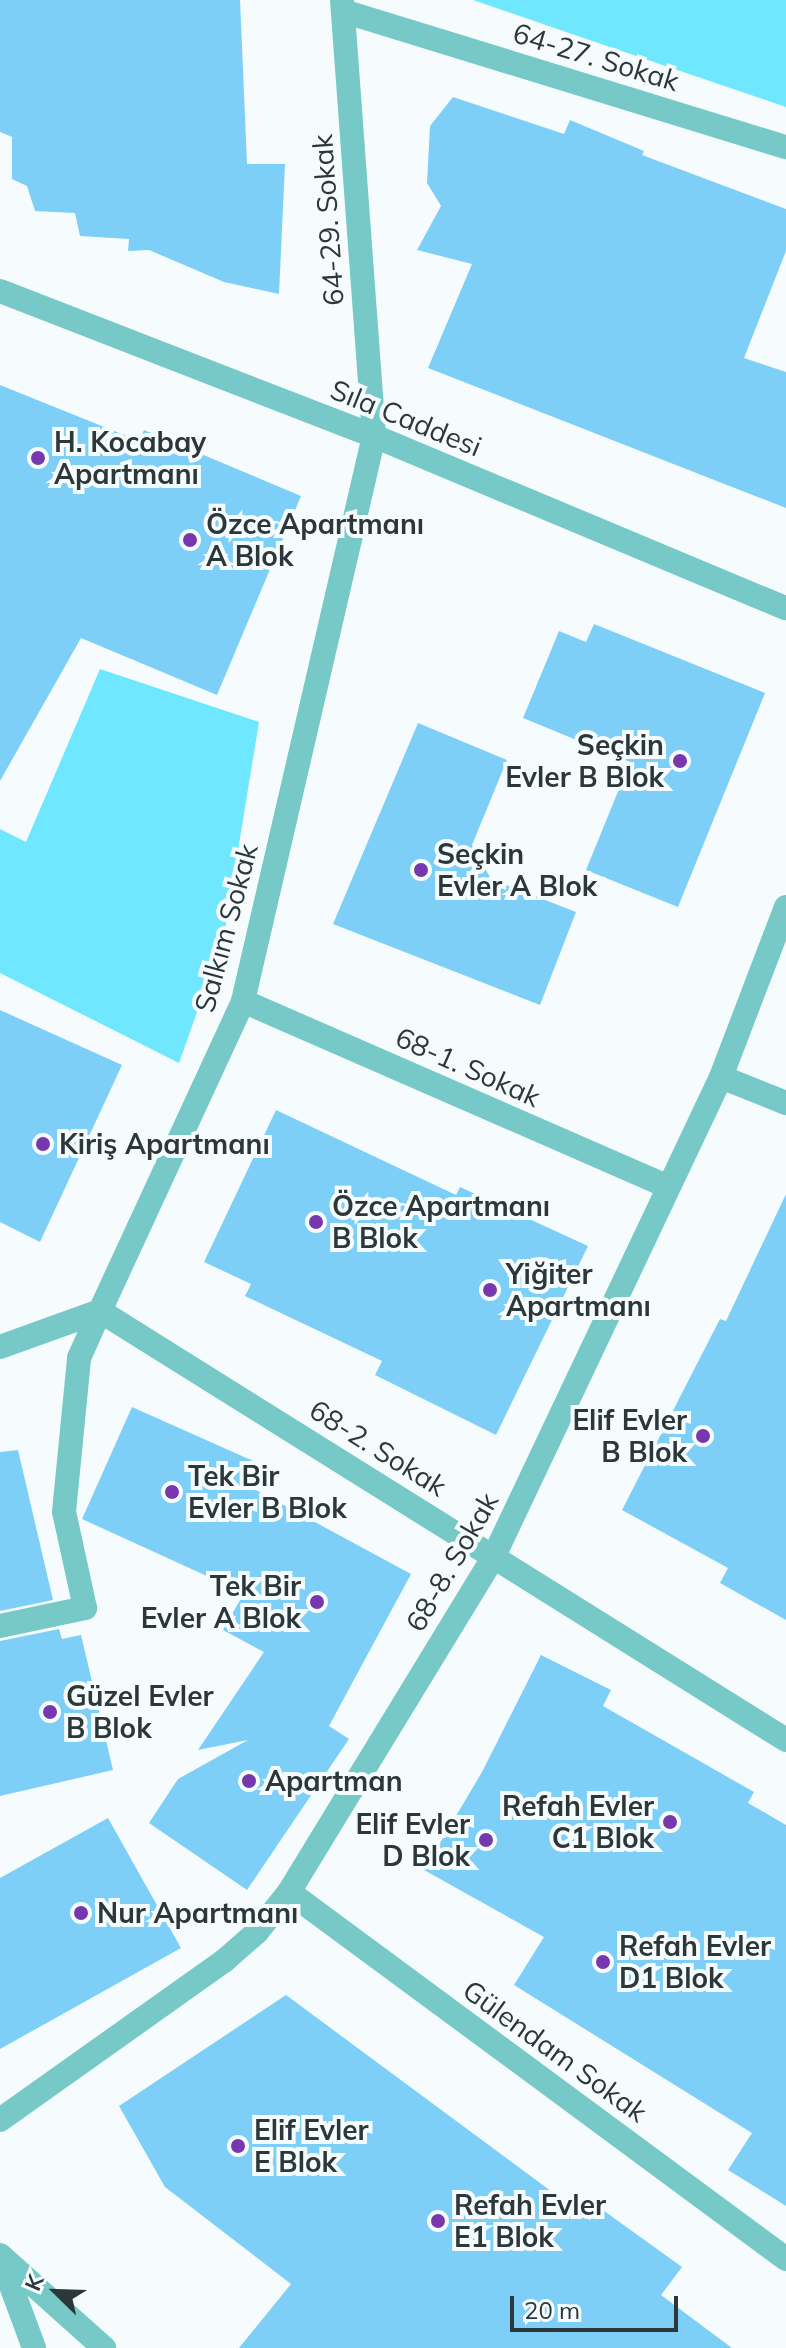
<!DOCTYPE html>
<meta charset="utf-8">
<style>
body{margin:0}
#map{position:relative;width:786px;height:2348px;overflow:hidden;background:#f6fcfd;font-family:Mulish,sans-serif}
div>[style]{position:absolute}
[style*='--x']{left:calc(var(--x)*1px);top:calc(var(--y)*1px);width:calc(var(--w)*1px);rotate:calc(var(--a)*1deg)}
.green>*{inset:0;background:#6ee7ff}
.building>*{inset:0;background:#7ecff7}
.minor>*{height:24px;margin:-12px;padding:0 12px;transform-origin:12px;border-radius:12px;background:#76c9c7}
.dots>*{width:22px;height:22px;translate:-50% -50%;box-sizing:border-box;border:4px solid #f6fcfd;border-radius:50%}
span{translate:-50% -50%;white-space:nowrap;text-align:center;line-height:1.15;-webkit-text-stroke:8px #f6fcfd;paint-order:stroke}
.street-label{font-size:28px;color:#2c373a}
.poi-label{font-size:28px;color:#2c373a;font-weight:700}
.left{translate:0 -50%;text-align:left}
.right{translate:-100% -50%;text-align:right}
.north{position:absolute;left:16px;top:2252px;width:80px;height:80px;-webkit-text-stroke:6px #f6fcfd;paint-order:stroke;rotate:293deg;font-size:22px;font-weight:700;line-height:32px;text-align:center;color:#2c373a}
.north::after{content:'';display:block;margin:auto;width:28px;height:36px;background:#2c373a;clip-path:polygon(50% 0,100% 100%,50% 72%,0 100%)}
.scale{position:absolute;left:510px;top:2296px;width:168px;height:36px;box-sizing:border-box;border:4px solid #2c373a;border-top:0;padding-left:10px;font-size:24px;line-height:28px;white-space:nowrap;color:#2c373a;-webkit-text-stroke:6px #f6fcfd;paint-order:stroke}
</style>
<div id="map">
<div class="green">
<i style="clip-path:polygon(473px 0,786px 0,786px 107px,601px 44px)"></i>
<i style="clip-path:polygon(100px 669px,259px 722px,224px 936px,179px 1063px,0 973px,0 829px,26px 842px)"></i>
</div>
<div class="building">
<i style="clip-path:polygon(0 0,240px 0,247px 164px,285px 164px,279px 294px,224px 282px,149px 250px,128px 251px,129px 239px,80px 236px,75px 213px,35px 211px,27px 186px,12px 179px,12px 137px,0 132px)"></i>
<i style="clip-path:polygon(453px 97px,564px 134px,570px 120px,644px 151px,642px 155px,786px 209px,786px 251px,744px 358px,786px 372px,786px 508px,428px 368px,472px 264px,417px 250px,441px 206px,427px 183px,430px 126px)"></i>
<i style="clip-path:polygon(0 385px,139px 441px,144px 430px,301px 496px,217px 695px,81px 638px,0 781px)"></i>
<i style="clip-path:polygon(594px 624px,765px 693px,678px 907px,586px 870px,630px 762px,523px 718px,559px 631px,586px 642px)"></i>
<i style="clip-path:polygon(418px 723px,507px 760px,472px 845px,491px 879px,576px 912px,540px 1005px,333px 924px)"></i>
<i style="clip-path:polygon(0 1010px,122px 1065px,40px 1242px,0 1222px)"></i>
<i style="clip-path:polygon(276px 1110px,456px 1195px,460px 1187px,588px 1246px,496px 1435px,375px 1375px,382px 1361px,245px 1296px,251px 1284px,204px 1262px)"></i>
<i style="clip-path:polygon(786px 1194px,786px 1620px,720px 1583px,728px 1568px,622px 1510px,720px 1319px,726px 1321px)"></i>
<i style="clip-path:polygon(132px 1407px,262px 1465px,252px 1488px,411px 1574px,329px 1726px,349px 1739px,247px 1890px,149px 1823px,178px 1779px,248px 1740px,198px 1750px,264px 1652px,223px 1630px,244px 1593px,82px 1519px)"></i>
<i style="clip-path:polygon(18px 1450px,53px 1600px,0 1611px,0 1452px)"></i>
<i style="clip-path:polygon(59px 1629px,62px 1639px,81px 1635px,113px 1770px,0 1796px,0 1641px)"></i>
<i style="clip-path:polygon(541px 1655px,611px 1690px,603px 1706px,754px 1792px,748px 1803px,786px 1825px,786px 2206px,728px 2170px,752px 2133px,514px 1985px,544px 1937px,424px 1870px,482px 1772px)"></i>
<i style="clip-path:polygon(108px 1818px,181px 1948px,0 2049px,0 1878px)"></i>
<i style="clip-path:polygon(286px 1995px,590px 2220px,600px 2208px,682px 2267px,661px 2295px,732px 2348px,239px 2348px,291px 2284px,165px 2187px,119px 2106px)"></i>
</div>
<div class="minor">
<i style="--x:343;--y:11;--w:463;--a:17.1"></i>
<i style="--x:0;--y:291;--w:401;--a:21.2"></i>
<i style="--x:374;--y:436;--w:446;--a:22.7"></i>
<i style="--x:243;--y:1001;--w:464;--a:23.6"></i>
<i style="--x:721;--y:1077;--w:70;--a:21.8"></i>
<i style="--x:0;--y:1347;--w:106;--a:-19.8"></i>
<i style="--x:100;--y:1311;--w:341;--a:-65.2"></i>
<i style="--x:243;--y:1001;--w:580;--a:-76.95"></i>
<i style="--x:374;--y:436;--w:437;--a:-94.2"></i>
<i style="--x:0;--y:1626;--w:87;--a:-12"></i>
<i style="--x:85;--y:1608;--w:98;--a:-102.3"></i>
<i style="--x:64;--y:1512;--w:155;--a:-84.4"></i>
<i style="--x:79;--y:1358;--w:51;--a:-65.9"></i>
<i style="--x:100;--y:1311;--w:809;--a:32.02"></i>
<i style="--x:289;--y:1892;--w:618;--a:36.44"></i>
<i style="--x:0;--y:2120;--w:275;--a:-35.4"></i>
<i style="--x:224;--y:1961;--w:44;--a:-41.3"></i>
<i style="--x:257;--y:1932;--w:51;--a:-51.3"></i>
<i style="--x:289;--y:1892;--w:394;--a:-58.6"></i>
<i style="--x:494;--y:1556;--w:530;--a:-64.64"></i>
<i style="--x:721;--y:1077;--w:182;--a:-69.1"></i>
<i style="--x:0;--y:2255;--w:140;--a:41.8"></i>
<i style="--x:3;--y:2264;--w:90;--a:69.7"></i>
</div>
<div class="dots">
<i style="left:38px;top:458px;background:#7838ad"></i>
<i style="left:190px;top:540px;background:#7838ad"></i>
<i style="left:680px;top:761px;background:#7838ad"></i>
<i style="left:421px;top:870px;background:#7838ad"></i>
<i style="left:43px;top:1144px;background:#7838ad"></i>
<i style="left:316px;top:1222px;background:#7838ad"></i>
<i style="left:490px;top:1290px;background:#7838ad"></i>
<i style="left:703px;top:1436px;background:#7838ad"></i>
<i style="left:172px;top:1492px;background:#7838ad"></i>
<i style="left:317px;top:1602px;background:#7838ad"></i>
<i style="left:50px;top:1712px;background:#7838ad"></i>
<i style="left:249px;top:1781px;background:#7838ad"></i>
<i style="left:670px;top:1822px;background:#7838ad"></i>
<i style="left:486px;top:1840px;background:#7838ad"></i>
<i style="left:81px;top:1913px;background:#7838ad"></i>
<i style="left:603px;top:1962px;background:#7838ad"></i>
<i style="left:238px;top:2146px;background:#7838ad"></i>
<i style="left:438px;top:2221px;background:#7838ad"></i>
</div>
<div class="street-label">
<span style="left:596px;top:57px;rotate:17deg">64-27. Sokak</span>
<span style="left:328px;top:220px;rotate:-94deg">64-29. Sokak</span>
<span style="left:406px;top:418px;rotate:22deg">Sıla Caddesi</span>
<span style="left:226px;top:928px;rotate:-75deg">Salkım Sokak</span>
<span style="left:468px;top:1067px;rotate:24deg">68-1. Sokak</span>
<span style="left:378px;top:1448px;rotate:32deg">68-2. Sokak</span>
<span style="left:452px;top:1562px;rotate:-60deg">68-8. Sokak</span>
<span style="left:555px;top:2051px;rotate:36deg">Gülendam Sokak</span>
</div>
<div class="poi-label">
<span class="left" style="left:54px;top:458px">H. Kocabay<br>Apartmanı</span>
<span class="left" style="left:206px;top:540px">Özce Apartmanı<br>A Blok</span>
<span class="right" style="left:664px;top:761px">Seçkin<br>Evler B Blok</span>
<span class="left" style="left:437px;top:870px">Seçkin<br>Evler A Blok</span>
<span class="left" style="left:59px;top:1144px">Kiriş Apartmanı</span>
<span class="left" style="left:332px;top:1222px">Özce Apartmanı<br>B Blok</span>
<span class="left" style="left:506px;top:1290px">Yiğiter<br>Apartmanı</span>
<span class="right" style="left:687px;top:1436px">Elif Evler<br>B Blok</span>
<span class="left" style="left:188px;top:1492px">Tek Bir<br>Evler B Blok</span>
<span class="right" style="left:301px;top:1602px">Tek Bir<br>Evler A Blok</span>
<span class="left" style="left:66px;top:1712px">Güzel Evler<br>B Blok</span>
<span class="left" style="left:265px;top:1781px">Apartman</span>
<span class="right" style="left:654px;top:1822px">Refah Evler<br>C1 Blok</span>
<span class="right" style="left:470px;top:1840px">Elif Evler<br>D Blok</span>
<span class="left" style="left:97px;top:1913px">Nur Apartmanı</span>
<span class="left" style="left:619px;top:1962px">Refah Evler<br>D1 Blok</span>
<span class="left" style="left:254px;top:2146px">Elif Evler<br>E Blok</span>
<span class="left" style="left:454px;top:2221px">Refah Evler<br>E1 Blok</span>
</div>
<div class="north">K</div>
<div class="scale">20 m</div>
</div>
